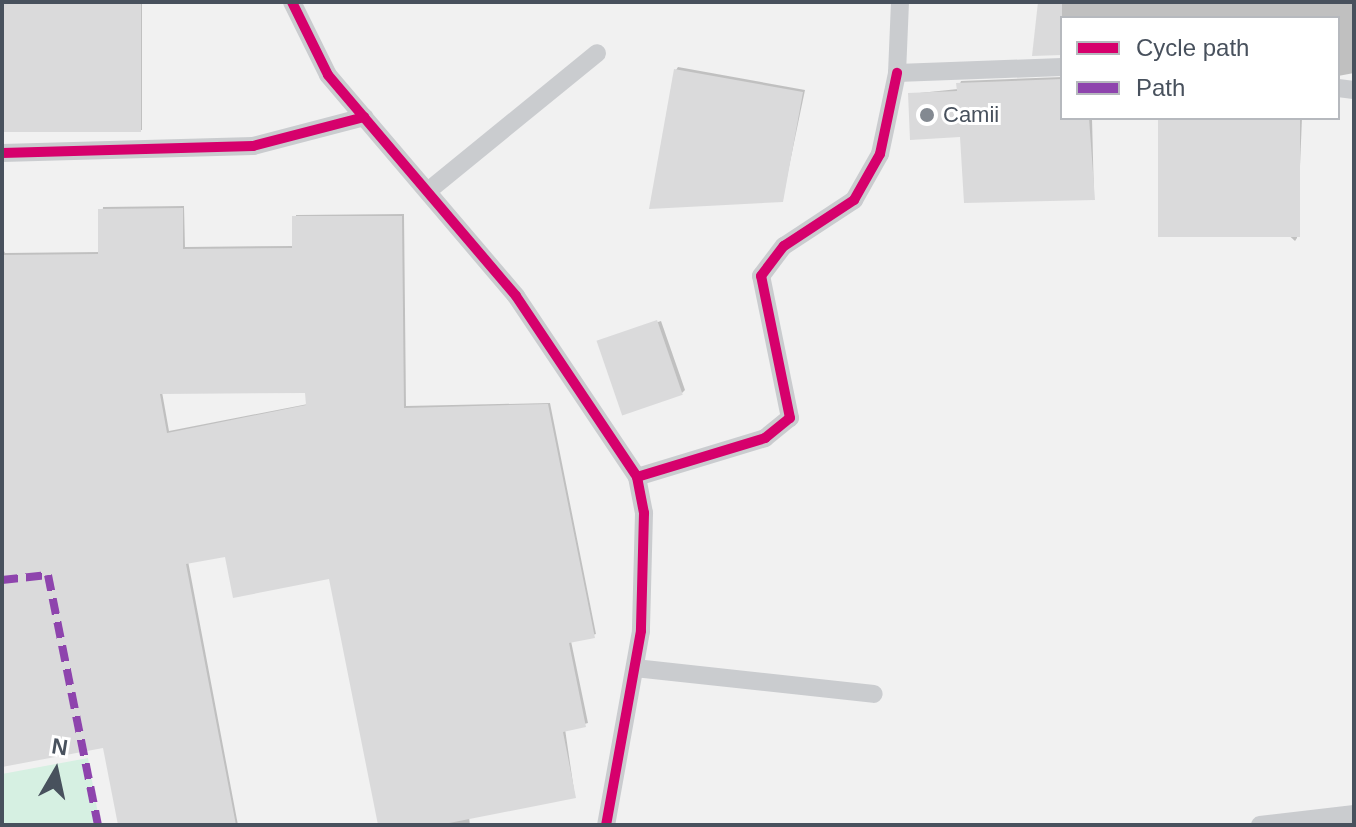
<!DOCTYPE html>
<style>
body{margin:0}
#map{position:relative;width:1356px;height:827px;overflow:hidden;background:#f1f1f1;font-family:Arial,sans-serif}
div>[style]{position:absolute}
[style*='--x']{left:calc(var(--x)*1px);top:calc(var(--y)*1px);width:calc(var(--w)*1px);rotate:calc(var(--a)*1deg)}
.green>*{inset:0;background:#d6f0e2}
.shadow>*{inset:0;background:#0003;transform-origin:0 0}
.building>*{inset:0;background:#dadadb;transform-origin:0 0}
.street>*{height:18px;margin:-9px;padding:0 9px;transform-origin:9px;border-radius:9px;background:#cacccf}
.quiet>*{height:8px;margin-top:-4px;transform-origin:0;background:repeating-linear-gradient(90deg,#8e44ad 0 16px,transparent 0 24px)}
.cycleway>*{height:10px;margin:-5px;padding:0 5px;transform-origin:5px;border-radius:5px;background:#d6006c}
.dots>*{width:22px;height:22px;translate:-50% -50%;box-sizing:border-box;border:4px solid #fff;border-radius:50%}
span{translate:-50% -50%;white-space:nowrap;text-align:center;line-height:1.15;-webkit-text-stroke:6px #fff;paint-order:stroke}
.poi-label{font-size:22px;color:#48515d}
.left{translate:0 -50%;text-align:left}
.frame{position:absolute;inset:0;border:4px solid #48515d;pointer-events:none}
.legend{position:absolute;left:1060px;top:16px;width:280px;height:104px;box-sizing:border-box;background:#fff;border:2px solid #b6b9be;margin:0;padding:10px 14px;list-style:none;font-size:24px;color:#48515d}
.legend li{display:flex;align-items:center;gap:16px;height:40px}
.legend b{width:40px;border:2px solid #b6b9be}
.north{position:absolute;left:16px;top:731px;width:80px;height:80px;-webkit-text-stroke:6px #fff;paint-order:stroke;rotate:9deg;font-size:22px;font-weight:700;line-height:32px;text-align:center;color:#48515d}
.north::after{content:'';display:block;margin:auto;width:28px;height:36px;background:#48515d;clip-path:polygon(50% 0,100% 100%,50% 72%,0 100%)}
</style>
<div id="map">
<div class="green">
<i style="clip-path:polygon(88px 758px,100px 825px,2px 825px,2px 774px)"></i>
</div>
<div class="shadow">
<i style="left:2px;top:2px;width:140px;height:128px"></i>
<i style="clip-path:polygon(1040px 2px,1354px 2px,1354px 73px,1338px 76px,1338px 18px,1062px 18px,1062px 54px)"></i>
<i style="clip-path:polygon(678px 67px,805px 90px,782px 200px,676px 70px)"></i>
<i style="clip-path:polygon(1062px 77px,1062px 118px,1092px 118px,1094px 198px,962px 135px,910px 94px,958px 89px,961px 81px)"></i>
<i style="clip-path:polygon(1160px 118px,1302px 118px,1297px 238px,1295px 241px)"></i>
<i style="clip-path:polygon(evenodd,184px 206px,185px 247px,294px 246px,296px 215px,404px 214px,406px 406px,550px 403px,596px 634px,571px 641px,588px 723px,565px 729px,575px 797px,469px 817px,470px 825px,380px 825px,331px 577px,226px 554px,188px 561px,238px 825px,120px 825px,105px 746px,2px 765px,2px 247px,5px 253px,100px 252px,103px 207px,184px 206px,307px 391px,308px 404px,169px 431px,162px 392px,307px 391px)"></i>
<i style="clip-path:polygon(661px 321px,685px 390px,682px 393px,599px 342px)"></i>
</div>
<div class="building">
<i style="left:2px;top:2px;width:139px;height:130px"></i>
<i style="clip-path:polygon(1038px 2px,1062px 2px,1062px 55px,1032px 56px)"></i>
<i style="clip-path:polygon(674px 69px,803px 92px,783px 202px,649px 209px)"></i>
<i style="clip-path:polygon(1062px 79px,1062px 118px,1089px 118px,1095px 200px,964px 203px,960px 137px,910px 140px,908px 93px,957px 91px,956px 83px)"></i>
<i style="left:1158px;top:118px;width:142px;height:119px"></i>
<i style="clip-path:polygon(evenodd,183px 208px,183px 249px,292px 248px,292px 216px,402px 216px,404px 408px,548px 404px,595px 638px,569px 643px,586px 727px,563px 732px,576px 798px,439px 825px,378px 825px,329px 579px,233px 598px,225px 557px,186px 564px,236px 825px,118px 825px,103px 748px,2px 767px,2px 255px,98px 254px,98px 209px,183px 208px,305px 393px,306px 405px,167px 433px,160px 394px,305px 393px)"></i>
<i style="left:657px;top:320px;width:79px;height:64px;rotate:71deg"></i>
</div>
<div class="street">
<i style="--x:292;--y:2;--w:81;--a:63.7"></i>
<i style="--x:328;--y:75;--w:290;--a:49.6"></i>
<i style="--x:516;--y:296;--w:218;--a:56.2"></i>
<i style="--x:637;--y:477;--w:37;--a:79"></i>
<i style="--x:644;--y:513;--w:118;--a:91.5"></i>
<i style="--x:641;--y:631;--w:197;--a:100.2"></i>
<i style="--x:900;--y:2;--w:71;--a:92.4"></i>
<i style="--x:897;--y:73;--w:165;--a:-2.1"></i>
<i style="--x:1338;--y:88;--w:16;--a:7"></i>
<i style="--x:2;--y:153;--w:251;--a:-1.6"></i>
<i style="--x:253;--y:146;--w:115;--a:-14.6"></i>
<i style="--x:428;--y:191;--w:218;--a:-39.2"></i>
<i style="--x:637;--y:477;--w:134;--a:-16.9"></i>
<i style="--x:765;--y:438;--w:32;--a:-39"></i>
<i style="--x:790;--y:418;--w:145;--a:-101.5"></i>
<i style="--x:761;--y:276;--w:38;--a:-53"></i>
<i style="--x:784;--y:246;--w:84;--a:-33.3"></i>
<i style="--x:854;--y:200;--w:53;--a:-60.5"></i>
<i style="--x:880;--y:154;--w:83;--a:-78.1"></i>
<i style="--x:635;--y:668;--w:240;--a:6.2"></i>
<i style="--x:1260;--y:825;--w:95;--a:-6.7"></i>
</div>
<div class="quiet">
<i style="--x:2;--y:580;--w:46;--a:-6.2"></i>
<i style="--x:48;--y:575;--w:255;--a:78.7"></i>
</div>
<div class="cycleway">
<i style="--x:292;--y:2;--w:81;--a:63.7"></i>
<i style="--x:328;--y:75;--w:290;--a:49.6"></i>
<i style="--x:516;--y:296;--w:218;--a:56.2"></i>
<i style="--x:637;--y:477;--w:37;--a:79"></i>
<i style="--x:644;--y:513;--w:118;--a:91.5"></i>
<i style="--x:641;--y:631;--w:197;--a:100.2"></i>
<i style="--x:2;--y:153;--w:251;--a:-1.6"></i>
<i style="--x:253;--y:146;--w:115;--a:-14.6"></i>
<i style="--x:637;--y:477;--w:134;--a:-16.9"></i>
<i style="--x:765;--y:438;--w:32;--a:-39"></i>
<i style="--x:790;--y:418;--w:145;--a:-101.5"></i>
<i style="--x:761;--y:276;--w:38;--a:-53"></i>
<i style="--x:784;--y:246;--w:84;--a:-33.3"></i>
<i style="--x:854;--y:200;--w:53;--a:-60.5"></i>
<i style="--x:880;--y:154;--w:83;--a:-78.1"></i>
</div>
<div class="dots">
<i style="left:927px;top:115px;background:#838991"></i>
</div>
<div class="poi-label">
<span class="left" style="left:943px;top:115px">Camii</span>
</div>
<div class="frame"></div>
<ul class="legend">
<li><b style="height:10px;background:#d6006c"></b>Cycle path</li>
<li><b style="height:10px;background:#8e44ad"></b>Path</li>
</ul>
<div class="north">N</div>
</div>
